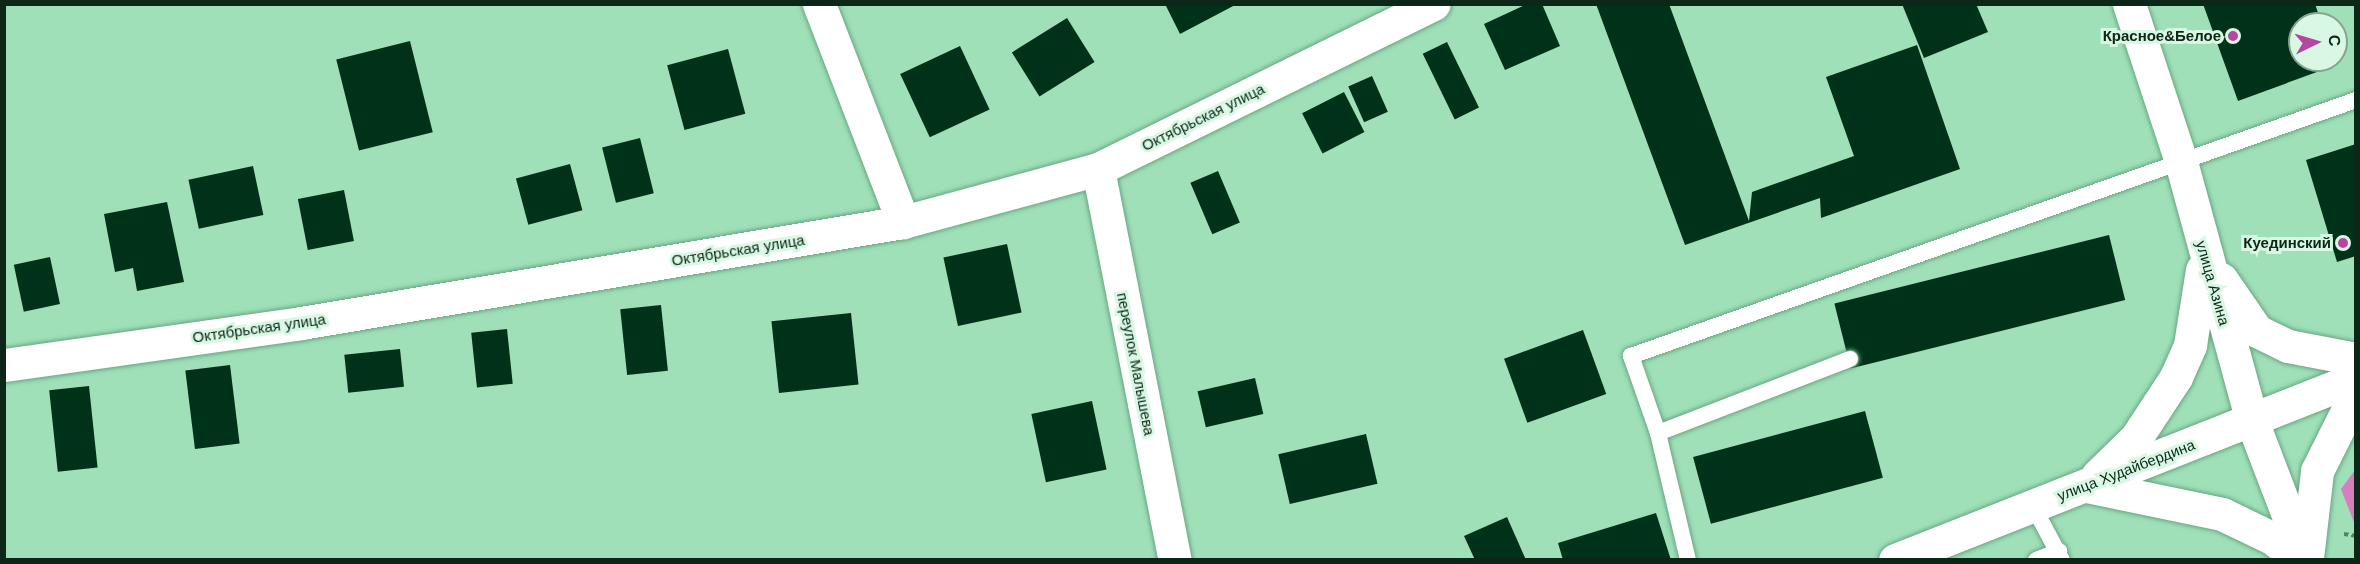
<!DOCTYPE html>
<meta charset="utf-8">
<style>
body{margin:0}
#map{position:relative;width:2360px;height:564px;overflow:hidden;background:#9fe0b8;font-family:Arial,sans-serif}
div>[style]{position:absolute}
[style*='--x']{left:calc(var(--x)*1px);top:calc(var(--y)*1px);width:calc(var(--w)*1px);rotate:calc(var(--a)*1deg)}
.green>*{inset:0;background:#d67ec0}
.building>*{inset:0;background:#00321a;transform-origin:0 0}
.path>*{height:4px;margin-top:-2px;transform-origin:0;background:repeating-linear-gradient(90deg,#548267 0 4.5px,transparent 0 7.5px)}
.roads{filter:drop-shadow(0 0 2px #68a681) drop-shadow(0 0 2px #68a681)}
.service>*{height:16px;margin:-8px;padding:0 8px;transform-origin:8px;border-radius:8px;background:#fff}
.minor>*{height:33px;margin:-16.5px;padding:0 16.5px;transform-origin:16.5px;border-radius:16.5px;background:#fff}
.tertiary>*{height:33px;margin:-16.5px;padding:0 16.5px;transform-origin:16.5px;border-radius:16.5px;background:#fff}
.dots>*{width:16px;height:16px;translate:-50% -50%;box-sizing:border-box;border:3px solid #d9f8e4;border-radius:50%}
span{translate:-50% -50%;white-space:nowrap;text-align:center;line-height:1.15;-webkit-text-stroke:6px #d9f8e4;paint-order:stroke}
.poi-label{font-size:15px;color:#0c2718;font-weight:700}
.right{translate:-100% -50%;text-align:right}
.street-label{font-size:15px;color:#0c2718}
.frame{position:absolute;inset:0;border:6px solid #0c2718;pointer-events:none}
.north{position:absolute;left:2288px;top:12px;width:60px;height:60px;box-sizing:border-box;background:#d9f8e4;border:2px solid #87a492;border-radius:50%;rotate:85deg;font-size:16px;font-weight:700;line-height:24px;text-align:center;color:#0c2718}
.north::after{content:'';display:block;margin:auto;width:21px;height:27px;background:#b8459f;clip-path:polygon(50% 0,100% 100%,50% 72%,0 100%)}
</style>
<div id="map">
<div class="green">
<i style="clip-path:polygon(2355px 470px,2355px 525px,2341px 489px)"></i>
</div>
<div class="building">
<i style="clip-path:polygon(1165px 4px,1237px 4px,1180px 34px)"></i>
<i style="clip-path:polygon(1527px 4px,1542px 4px,1560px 46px,1505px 70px,1484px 24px)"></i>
<i style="clip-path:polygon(1596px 4px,1669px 4px,1749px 221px,1752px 192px,1854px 156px,1826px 77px,1917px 45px,1960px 169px,1821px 218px,1820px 198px,1685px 245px)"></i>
<i style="clip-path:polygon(1902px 4px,1976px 4px,1988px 32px,1924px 58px)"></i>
<i style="clip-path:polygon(2203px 4px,2315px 4px,2322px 24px,2300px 24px,2300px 60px,2335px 60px,2336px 65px,2238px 101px)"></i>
<i style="left:1067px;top:18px;width:52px;height:65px;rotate:58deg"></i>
<i style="left:410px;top:41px;width:94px;height:76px;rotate:76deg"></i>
<i style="left:1447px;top:42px;width:73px;height:27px;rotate:64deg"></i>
<i style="left:960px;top:46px;width:70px;height:66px;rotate:65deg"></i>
<i style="left:728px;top:49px;width:67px;height:63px;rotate:75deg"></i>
<i style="left:1372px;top:76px;width:39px;height:26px;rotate:66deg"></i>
<i style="left:1344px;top:92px;width:45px;height:47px;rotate:63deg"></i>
<i style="left:640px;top:138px;width:57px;height:39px;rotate:76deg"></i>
<i style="clip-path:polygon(2356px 144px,2356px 256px,2337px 262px,2306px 160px)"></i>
<i style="left:570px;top:164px;width:48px;height:56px;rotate:75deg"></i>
<i style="left:253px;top:166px;width:50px;height:66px;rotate:78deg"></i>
<i style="left:1218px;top:171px;width:56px;height:30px;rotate:67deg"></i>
<i style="left:344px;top:190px;width:52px;height:47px;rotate:79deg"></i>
<i style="clip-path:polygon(167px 202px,184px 282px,137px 291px,133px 268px,115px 272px,104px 214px)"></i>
<i style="left:2109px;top:235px;width:67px;height:283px;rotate:76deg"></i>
<i style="left:1007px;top:244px;width:70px;height:65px;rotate:78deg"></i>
<i style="left:50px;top:257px;width:48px;height:37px;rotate:78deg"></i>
<i style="left:661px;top:305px;width:66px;height:41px;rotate:84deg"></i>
<i style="left:851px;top:313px;width:72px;height:80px;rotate:84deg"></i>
<i style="left:507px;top:329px;width:55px;height:36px;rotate:84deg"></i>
<i style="left:1583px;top:330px;width:68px;height:84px;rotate:70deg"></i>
<i style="left:400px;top:349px;width:38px;height:56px;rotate:84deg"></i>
<i style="left:230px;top:365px;width:79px;height:45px;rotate:83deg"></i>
<i style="left:1255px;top:378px;width:37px;height:59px;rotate:77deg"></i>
<i style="left:89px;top:386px;width:82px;height:40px;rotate:84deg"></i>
<i style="left:1092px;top:401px;width:70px;height:62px;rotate:78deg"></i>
<i style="left:1865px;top:411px;width:69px;height:178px;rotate:75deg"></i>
<i style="left:1366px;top:434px;width:51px;height:90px;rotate:77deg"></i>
<i style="clip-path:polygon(1656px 513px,1671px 560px,1563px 560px,1558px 543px)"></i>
<i style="clip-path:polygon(1507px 517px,1526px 560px,1475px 560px,1464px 536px)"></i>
</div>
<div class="path">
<i style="--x:2344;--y:534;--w:12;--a:9"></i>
</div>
<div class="roads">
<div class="service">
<i style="--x:1658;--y:433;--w:206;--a:-21.1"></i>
<i style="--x:2033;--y:506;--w:61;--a:61.8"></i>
<i style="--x:1688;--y:560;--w:130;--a:-103.3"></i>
<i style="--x:1658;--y:433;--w:82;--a:-109.3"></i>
<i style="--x:1631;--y:356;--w:769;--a:-19.45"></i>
<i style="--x:2036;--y:560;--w:25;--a:-21"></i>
</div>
<div class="minor">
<i style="--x:819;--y:4;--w:234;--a:68.9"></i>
<i style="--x:1098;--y:169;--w:399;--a:78.9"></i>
<i style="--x:4;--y:365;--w:300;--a:-8"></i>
<i style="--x:301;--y:323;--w:610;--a:-9.52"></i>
<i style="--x:903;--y:222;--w:202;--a:-15.2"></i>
<i style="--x:1098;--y:169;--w:374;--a:-26.2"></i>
</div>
<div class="tertiary">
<i style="--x:2129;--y:4;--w:162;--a:71.7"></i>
<i style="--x:2180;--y:158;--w:273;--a:74.7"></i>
<i style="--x:2252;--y:421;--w:149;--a:69.1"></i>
<i style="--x:2221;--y:279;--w:63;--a:55.3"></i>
<i style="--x:2257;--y:331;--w:34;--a:26"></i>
<i style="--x:2288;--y:346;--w:69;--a:10.8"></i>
<i style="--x:2097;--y:476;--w:54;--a:-44.3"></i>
<i style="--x:2136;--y:438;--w:73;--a:-56.7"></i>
<i style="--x:2176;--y:377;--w:35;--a:-66"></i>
<i style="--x:2190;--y:345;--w:76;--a:-80.9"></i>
<i style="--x:2087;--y:486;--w:138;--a:11.7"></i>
<i style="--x:2222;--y:514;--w:55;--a:25.6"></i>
<i style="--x:2272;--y:538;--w:36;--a:38"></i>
<i style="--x:2307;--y:558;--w:88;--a:-83.4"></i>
<i style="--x:2317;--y:471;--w:87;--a:-63.4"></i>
<i style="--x:1895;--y:560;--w:496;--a:-21.5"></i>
</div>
</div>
<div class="dots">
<i style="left:2233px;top:36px;background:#b8459f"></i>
<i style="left:2343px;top:243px;background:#b8459f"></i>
</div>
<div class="poi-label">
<span class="right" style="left:2221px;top:36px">Красное&amp;Белое</span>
<span class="right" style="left:2331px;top:243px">Куединский</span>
</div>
<div class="street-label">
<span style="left:1203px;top:117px;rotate:-26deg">Октябрьская улица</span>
<span style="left:738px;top:250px;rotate:-9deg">Октябрьская улица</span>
<span style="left:2213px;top:283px;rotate:74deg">улица Азина</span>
<span style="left:259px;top:328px;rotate:-8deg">Октябрьская улица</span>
<span style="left:1136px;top:364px;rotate:79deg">переулок Малышева</span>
<span style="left:2126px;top:470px;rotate:-21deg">улица Худайбердина</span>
</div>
<div class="frame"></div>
<div class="north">С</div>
</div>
